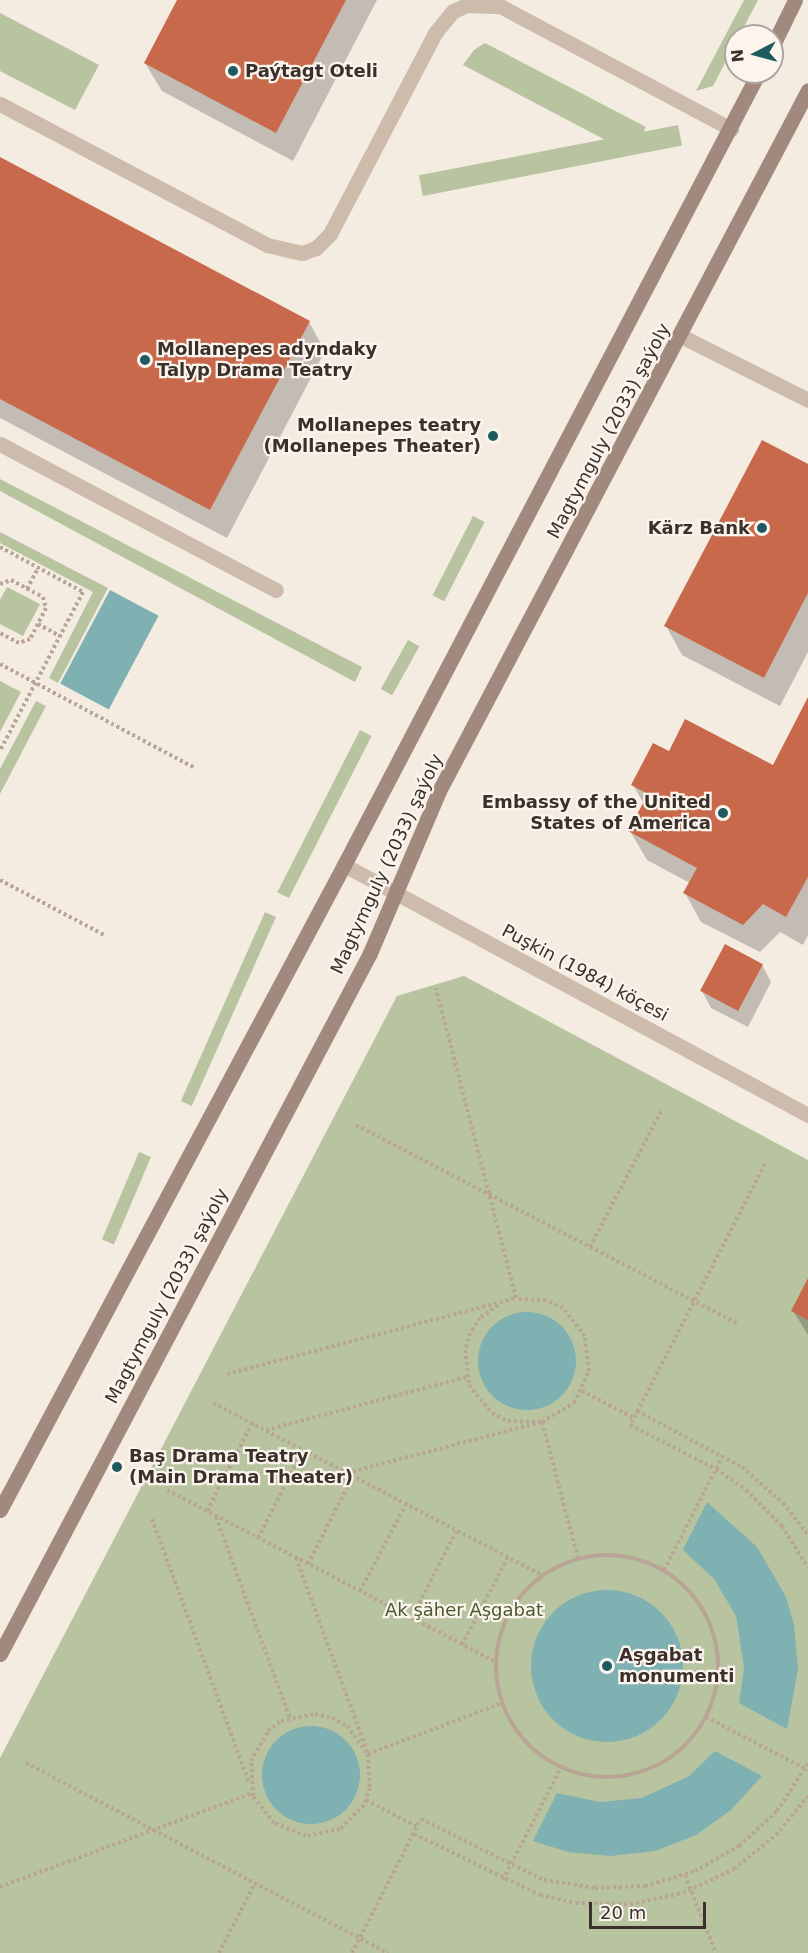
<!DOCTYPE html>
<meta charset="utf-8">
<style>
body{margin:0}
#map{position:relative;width:808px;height:1953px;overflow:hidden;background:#f4ebe1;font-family:"DejaVu Sans",sans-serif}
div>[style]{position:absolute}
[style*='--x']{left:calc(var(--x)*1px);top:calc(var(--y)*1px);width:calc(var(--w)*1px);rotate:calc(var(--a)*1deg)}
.green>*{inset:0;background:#b8c4a0;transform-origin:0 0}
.water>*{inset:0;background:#7fb0b2;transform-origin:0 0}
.round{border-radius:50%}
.shadow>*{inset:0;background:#0003}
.building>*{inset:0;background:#c8694b;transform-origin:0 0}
.path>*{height:4px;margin-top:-2px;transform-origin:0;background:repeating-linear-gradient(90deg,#b9a596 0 3px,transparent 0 6px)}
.path>.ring{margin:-2px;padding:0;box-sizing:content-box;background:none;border:4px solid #b9a596;border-radius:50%}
.service>*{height:15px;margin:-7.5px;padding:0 7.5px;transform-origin:7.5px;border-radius:7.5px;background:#cdbbac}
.minor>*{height:15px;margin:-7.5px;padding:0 7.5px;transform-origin:7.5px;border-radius:7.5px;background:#cdbbac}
.secondary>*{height:15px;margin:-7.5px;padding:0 7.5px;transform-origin:7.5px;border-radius:7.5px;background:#a18a7d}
.dots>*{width:16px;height:16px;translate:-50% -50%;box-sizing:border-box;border:3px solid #fbf5ee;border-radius:50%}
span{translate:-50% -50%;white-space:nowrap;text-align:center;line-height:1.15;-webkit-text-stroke:4.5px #fbf5ee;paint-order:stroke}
.poi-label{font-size:18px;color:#3b302b;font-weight:700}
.left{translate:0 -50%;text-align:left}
.right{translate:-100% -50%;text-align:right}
.street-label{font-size:18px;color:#3b302b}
.park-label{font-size:18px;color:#4a5a2e}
.north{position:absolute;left:724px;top:24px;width:60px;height:60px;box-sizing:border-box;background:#fbf5ee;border:2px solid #aea6a0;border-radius:50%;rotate:264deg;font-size:16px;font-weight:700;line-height:24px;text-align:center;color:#3b302b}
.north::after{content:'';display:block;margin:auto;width:21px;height:27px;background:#1f5a5e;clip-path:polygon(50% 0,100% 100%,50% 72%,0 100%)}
.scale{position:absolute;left:589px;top:1902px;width:117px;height:27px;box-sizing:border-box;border:3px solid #3b302b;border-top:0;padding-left:8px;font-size:18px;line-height:21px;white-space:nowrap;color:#3b302b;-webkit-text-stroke:4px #fbf5ee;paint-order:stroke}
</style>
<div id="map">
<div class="green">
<i style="clip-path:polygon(744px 0,758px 0,713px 86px,696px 91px)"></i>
<i style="clip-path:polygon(0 13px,99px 65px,75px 110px,0 71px)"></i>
<i style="clip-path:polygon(485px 43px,646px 127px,632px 154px,463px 65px,474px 50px)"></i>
<i style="left:678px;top:125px;width:21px;height:264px;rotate:79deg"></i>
<i style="clip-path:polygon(0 479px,362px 667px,355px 682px,0 491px)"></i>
<i style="left:473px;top:516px;width:13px;height:89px;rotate:27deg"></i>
<i style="clip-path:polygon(0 532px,108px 588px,58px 683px,49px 678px,93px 592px,0 543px)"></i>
<i style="clip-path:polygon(7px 587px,40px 604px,23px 636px,0 624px,0 600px)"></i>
<i style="left:408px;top:640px;width:13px;height:56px;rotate:29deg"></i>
<i style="clip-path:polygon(0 681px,21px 692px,0 732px)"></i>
<i style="clip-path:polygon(36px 701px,46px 706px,0 794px,0 769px)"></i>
<i style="left:360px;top:730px;width:13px;height:182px;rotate:27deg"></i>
<i style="left:265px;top:912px;width:12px;height:207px;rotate:24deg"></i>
<i style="clip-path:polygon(464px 976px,808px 1160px,808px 1953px,0 1953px,0 1758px,397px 996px)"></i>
<i style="left:139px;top:1152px;width:13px;height:95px;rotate:23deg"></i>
</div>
<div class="water">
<i style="left:110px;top:590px;width:55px;height:106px;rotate:28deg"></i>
<i class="round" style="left:478px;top:1312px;width:98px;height:98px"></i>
<i style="clip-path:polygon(707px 1502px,757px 1547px,786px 1597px,794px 1625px,798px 1669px,787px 1729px,739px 1703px,744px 1668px,736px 1616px,715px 1580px,683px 1550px)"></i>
<i class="round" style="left:531px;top:1590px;width:152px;height:152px"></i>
<i class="round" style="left:262px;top:1726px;width:98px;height:98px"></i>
<i style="clip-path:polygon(715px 1751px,762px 1776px,731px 1810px,696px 1835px,655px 1851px,611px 1856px,568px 1852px,533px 1841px,557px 1793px,600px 1802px,642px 1798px,689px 1776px)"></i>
</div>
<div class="shadow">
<i style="clip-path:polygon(178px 0,377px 0,293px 161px,162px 91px,145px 63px)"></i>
<i style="clip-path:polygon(0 159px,309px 322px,325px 351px,227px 538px,0 418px)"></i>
<i style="clip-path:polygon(808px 466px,808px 652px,780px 706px,682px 655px,666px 626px)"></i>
<i style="clip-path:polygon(808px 701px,808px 935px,803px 945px,780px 932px,760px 952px,701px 922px,685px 893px,690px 883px,647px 860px,630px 831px,644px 804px,633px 785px,670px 753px,773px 767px)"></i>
<i style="clip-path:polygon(762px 965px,771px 982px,748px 1027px,711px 1008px,702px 991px)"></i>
<i style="clip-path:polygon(808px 1281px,808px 1335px,793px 1311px)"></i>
</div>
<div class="building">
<i style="clip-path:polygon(177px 0,346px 0,276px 133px,144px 63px)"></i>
<i style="clip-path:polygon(0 157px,310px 321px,210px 510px,0 399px)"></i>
<i style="clip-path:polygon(762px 440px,808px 464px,808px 593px,764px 678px,664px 626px)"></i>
<i style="clip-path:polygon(808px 697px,808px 877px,786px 917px,763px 904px,743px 925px,683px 893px,697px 868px,628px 831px,648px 794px,631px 785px,653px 743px,669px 751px,685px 719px,773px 765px)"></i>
<i style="left:725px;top:944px;width:43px;height:53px;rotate:28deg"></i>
<i style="clip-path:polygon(808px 1278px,808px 1320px,791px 1311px)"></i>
</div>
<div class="path">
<i style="--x:0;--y:547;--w:94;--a:28.5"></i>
<i style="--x:83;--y:592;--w:179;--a:117.6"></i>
<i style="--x:0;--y:584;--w:12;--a:-20"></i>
<i style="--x:11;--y:580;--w:36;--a:28"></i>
<i style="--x:43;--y:597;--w:11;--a:75"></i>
<i style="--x:46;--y:608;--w:35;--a:117"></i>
<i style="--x:30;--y:639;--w:12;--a:160"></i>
<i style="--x:19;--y:643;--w:21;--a:-152"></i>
<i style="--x:27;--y:589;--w:24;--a:-62"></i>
<i style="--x:38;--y:624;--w:25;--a:29"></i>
<i style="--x:0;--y:664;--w:221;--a:28.1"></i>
<i style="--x:0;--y:880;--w:120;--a:27.8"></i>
<i style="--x:356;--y:1125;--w:431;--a:27.5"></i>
<i style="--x:765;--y:1164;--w:294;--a:117.3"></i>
<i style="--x:630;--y:1425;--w:97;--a:27.1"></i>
<i style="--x:716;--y:1469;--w:37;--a:35"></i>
<i style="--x:746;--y:1490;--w:51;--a:45"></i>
<i style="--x:782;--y:1526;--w:49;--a:58.2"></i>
<i style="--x:590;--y:1247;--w:156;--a:-62.4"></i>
<i style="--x:498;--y:1305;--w:22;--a:144"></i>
<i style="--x:480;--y:1318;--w:18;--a:124"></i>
<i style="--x:470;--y:1333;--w:18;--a:106"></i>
<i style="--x:465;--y:1350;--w:35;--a:83"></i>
<i style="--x:469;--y:1385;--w:36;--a:51"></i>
<i style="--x:492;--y:1413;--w:18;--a:27"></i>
<i style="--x:508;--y:1421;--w:34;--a:2"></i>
<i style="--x:227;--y:1374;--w:299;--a:-14.7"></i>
<i style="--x:516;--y:1298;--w:320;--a:-104.5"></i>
<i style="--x:582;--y:1391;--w:59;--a:27.4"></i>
<i style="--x:213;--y:1403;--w:371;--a:27.6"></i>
<i style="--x:637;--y:1411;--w:119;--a:28.1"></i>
<i style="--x:742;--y:1467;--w:55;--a:41.3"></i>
<i style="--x:783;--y:1503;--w:41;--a:52"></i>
<i style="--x:542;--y:1422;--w:141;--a:75.2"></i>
<i style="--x:266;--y:1430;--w:208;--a:-14.8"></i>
<i style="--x:347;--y:1473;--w:202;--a:-14.7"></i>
<i style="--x:542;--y:1422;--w:37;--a:-31"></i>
<i style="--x:574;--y:1403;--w:35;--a:-65"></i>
<i style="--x:589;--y:1371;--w:35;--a:-97"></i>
<i style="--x:585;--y:1336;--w:36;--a:-128"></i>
<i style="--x:563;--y:1308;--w:19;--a:-155"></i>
<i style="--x:546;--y:1300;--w:30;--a:-178"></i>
<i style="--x:167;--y:1490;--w:371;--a:27.6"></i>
<i style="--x:207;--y:1511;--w:99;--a:-62.9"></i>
<i style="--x:216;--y:1517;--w:214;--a:69.8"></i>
<i style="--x:152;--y:1519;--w:281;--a:69.8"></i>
<i style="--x:258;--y:1538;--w:99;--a:-62.9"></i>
<i class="ring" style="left:496px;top:1555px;width:218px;height:218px"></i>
<i style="--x:296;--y:1558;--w:209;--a:69.8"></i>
<i style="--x:368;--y:1754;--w:34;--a:87"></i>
<i style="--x:370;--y:1788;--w:18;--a:109"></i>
<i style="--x:364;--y:1805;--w:34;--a:135"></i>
<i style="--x:340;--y:1829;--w:35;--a:168"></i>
<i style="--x:306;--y:1836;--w:35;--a:-158"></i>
<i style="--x:274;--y:1823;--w:34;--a:-128"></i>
<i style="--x:253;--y:1796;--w:35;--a:-93"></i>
<i style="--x:251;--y:1761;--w:34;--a:-60"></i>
<i style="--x:268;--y:1731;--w:16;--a:-38"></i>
<i style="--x:281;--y:1721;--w:35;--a:-12"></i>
<i style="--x:315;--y:1714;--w:17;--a:13"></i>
<i style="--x:332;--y:1718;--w:17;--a:28"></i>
<i style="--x:347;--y:1726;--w:35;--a:53"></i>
<i style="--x:308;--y:1564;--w:99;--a:-62.9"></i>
<i style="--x:664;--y:1570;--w:129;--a:-62.8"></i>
<i style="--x:360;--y:1591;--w:98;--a:-62.1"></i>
<i style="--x:411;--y:1619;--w:100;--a:-62.7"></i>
<i style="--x:462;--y:1645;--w:99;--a:-62.4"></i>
<i style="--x:706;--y:1717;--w:115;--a:27.5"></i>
<i style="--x:368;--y:1754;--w:143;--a:-20.8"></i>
<i style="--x:26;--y:1763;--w:409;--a:27.7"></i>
<i style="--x:366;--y:1800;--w:59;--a:27.4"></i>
<i style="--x:414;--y:1834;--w:140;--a:25.8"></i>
<i style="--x:540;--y:1895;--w:37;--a:13"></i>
<i style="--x:576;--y:1903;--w:54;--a:1.1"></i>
<i style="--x:630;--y:1904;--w:54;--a:-11.7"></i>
<i style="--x:683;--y:1893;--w:56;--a:-25.2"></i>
<i style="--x:734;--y:1869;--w:54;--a:-39"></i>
<i style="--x:776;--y:1835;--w:50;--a:-50.6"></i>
<i style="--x:685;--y:1875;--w:84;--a:68.3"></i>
<i style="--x:503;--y:1880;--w:127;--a:-62.8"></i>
<i style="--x:0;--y:1887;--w:270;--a:-20.4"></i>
<i style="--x:219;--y:1953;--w:79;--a:-62.8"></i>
<i style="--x:352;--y:1953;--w:151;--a:-62.8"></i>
<i style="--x:421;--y:1819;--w:137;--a:26.4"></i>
<i style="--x:544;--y:1880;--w:52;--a:8.9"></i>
<i style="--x:595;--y:1888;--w:50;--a:-2.3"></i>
<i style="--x:645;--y:1886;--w:52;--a:-16.7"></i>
<i style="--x:695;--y:1871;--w:51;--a:-29.6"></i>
<i style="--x:739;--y:1846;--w:52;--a:-42.6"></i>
<i style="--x:777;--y:1811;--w:57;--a:-57.1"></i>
</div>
<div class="service">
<i style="--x:0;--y:104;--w:302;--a:27.8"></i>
<i style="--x:267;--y:245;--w:36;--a:13"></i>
<i style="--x:302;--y:253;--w:15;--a:-20"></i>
<i style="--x:316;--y:248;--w:20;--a:-45"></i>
<i style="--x:330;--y:234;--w:227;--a:-62.4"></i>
<i style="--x:435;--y:33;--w:28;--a:-51"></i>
<i style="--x:453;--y:11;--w:15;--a:-23"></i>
<i style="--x:467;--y:5;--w:33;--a:2"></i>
<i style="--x:500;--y:6;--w:262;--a:28"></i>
<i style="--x:681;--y:336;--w:142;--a:26.7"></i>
<i style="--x:0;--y:444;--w:312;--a:27.9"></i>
</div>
<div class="minor">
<i style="--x:344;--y:865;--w:527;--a:28.32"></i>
</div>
<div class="secondary">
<i style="--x:772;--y:47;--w:52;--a:-63.9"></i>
<i style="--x:0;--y:1510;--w:731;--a:-61.93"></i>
<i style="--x:344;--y:865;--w:895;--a:-62.38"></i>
<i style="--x:0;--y:1654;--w:793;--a:-62.17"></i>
<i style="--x:370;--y:953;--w:176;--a:-66.9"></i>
<i style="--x:439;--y:791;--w:792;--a:-62.24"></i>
</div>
<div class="dots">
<i style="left:233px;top:71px;background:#1f5a5e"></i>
<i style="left:145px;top:360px;background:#1f5a5e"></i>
<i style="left:493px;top:436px;background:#1f5a5e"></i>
<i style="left:762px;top:528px;background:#1f5a5e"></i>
<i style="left:723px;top:813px;background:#1f5a5e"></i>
<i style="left:117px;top:1467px;background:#1f5a5e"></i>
<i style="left:607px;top:1666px;background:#1f5a5e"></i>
</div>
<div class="poi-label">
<span class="left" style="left:245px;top:71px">Paýtagt Oteli</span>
<span class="left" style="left:157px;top:360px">Mollanepes adyndaky<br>Talyp Drama Teatry</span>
<span class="right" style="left:481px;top:436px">Mollanepes teatry<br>(Mollanepes Theater)</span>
<span class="right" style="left:750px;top:528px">Kärz Bank</span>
<span class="right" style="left:711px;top:813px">Embassy of the United<br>States of America</span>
<span class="left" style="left:129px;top:1467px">Baş Drama Teatry<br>(Main Drama Theater)</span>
<span class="left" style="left:619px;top:1666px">Aşgabat<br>monumenti</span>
</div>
<div class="street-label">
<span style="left:609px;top:431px;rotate:-62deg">Magtymguly (2033) şaýoly</span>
<span style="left:387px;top:864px;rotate:-65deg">Magtymguly (2033) şaýoly</span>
<span style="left:585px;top:973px;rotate:28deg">Puşkin (1984) köçesi</span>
<span style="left:167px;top:1296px;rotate:-62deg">Magtymguly (2033) şaýoly</span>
</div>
<div class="park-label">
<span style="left:464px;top:1610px">Ak şäher Aşgabat</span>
</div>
<div class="north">N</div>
<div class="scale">20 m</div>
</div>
